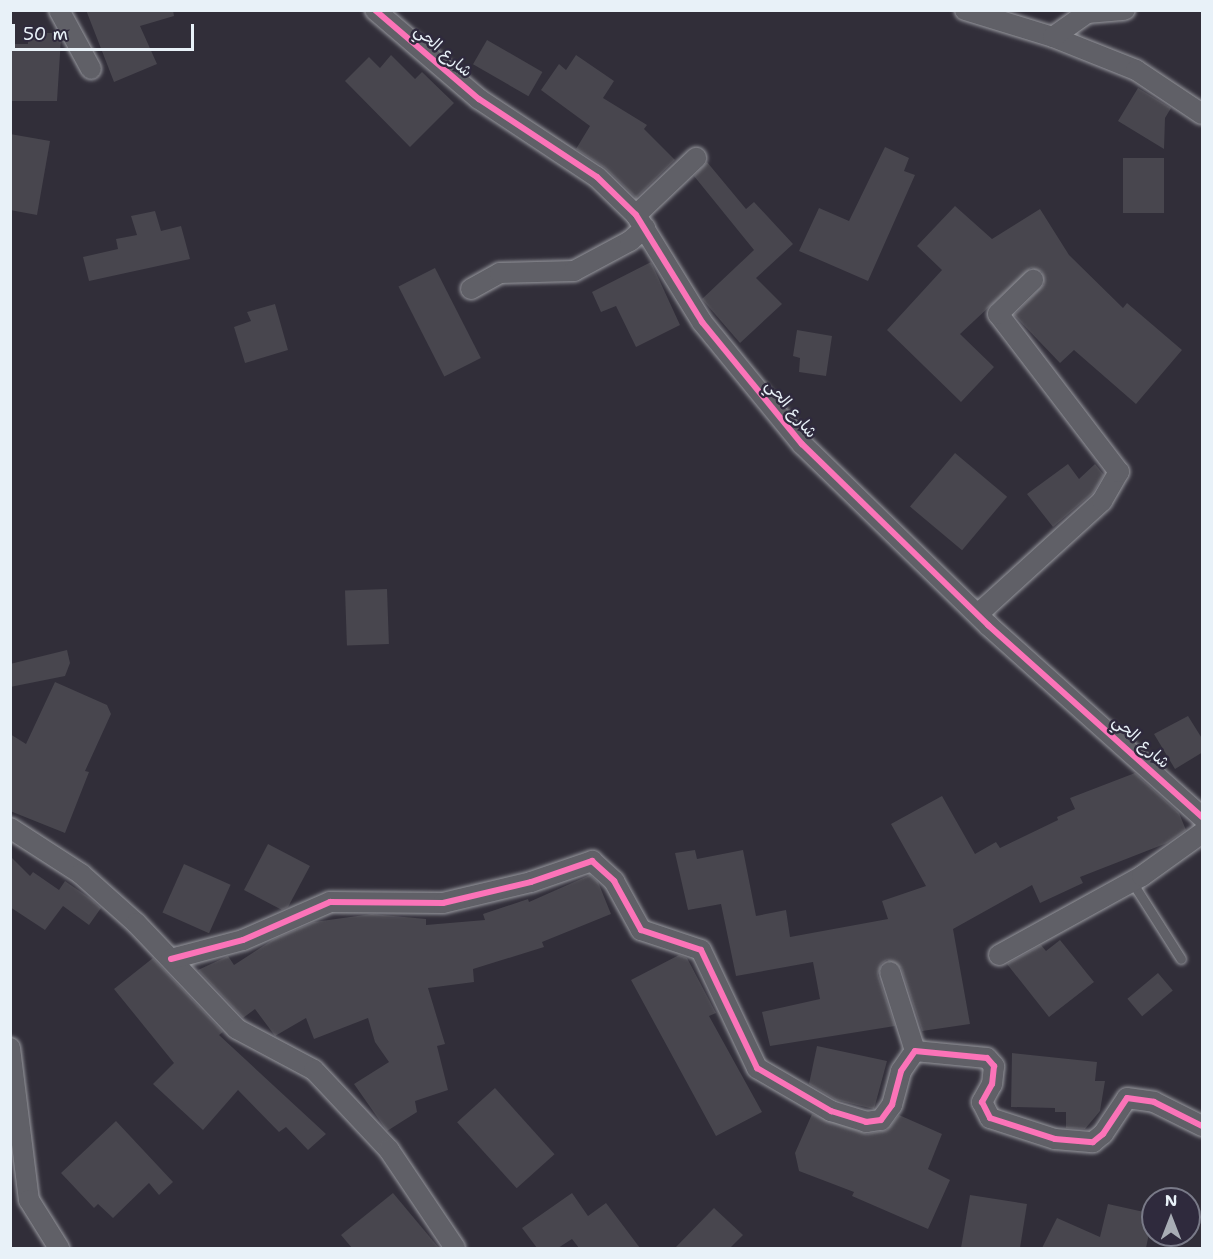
<!DOCTYPE html>
<meta charset="utf-8">
<style>
body{margin:0}
#map{position:relative;width:1213px;height:1259px;overflow:hidden;background:#312e39;font-family:"Shantell Sans","Playpen Sans Arabic",sans-serif}
div>[style]{position:absolute}
[style*='--x']{left:calc(var(--x)*1px);top:calc(var(--y)*1px);width:calc(var(--w)*1px);rotate:calc(var(--a)*1deg)}
.building>*{inset:0;background:#48464e;transform-origin:0 0}
.roads{filter:drop-shadow(0 0 2px #98999f) drop-shadow(0 0 2px #98999f)}
.service>*{height:9px;margin:-4.5px;padding:0 4.5px;transform-origin:4.5px;border-radius:4.5px;background:#606067}
.minor>*{height:20px;margin:-10px;padding:0 10px;transform-origin:10px;border-radius:10px;background:#606067}
.cycleway>*{height:6px;margin:-3px;padding:0 3px;transform-origin:3px;border-radius:3px;background:#fb73b8}
span{translate:-50% -50%;white-space:nowrap;text-align:center;line-height:1.15;-webkit-text-stroke:5px #2f2a3d;paint-order:stroke}
.street-label{font-size:16px;color:#e8f1f8}
.frame{position:absolute;inset:0;border:12px solid #e8f1f8;pointer-events:none}
.north{position:absolute;left:1141px;top:1187px;width:60px;height:60px;box-sizing:border-box;background:#2f2a3d;border:2px solid #797a88;border-radius:50%;rotate:0deg;font-size:16px;font-weight:700;line-height:24px;text-align:center;color:#e8f1f8}
.north::after{content:'';display:block;margin:auto;width:21px;height:27px;background:#a8adb5;clip-path:polygon(50% 0,100% 100%,50% 72%,0 100%)}
.scale{position:absolute;left:12px;top:24px;width:182px;height:27px;box-sizing:border-box;border:3px solid #e8f1f8;border-top:0;padding-left:8px;font-size:18px;line-height:21px;white-space:nowrap;color:#e8f1f8;-webkit-text-stroke:4px #2f2a3d;paint-order:stroke}
</style>
<div id="map">
<div class="building">
<i style="clip-path:polygon(86px 10px,173px 10px,174px 16px,140px 26px,157px 64px,114px 82px)"></i>
<i style="clip-path:polygon(28px 33px,58px 33px,61px 38px,57px 101px,10px 101px,11px 44px,28px 44px)"></i>
<i style="left:487px;top:40px;width:64px;height:28px;rotate:30deg"></i>
<i style="clip-path:polygon(391px 55px,415px 79px,422px 72px,454px 103px,410px 147px,345px 81px,369px 57px,380px 68px)"></i>
<i style="clip-path:polygon(576px 55px,614px 81px,603px 98px,647px 125px,644px 129px,675px 160px,636px 198px,605px 168px,576px 149px,590px 126px,541px 90px,559px 64px,566px 70px)"></i>
<i style="clip-path:polygon(1138px 88px,1171px 108px,1165px 118px,1164px 149px,1118px 121px)"></i>
<i style="clip-path:polygon(10px 134px,50px 141px,37px 215px,10px 210px)"></i>
<i style="clip-path:polygon(885px 147px,909px 158px,904px 171px,915px 175px,868px 281px,799px 251px,819px 208px,849px 221px)"></i>
<i style="left:1123px;top:158px;width:41px;height:55px"></i>
<i style="clip-path:polygon(707px 162px,746px 209px,754px 202px,793px 244px,756px 278px,782px 304px,740px 343px,702px 299px,754px 250px,694px 176px)"></i>
<i style="clip-path:polygon(955px 206px,992px 239px,1040px 209px,1069px 255px,1123px 308px,1127px 303px,1182px 350px,1136px 404px,1074px 350px,1060px 363px,1014px 315px,1044px 284px,1042px 272px,1031px 268px,960px 334px,994px 367px,961px 402px,887px 330px,942px 270px,917px 246px)"></i>
<i style="clip-path:polygon(155px 211px,161px 231px,181px 226px,190px 259px,89px 281px,83px 257px,118px 249px,116px 239px,137px 235px,131px 216px)"></i>
<i style="clip-path:polygon(651px 262px,680px 325px,636px 347px,616px 306px,601px 312px,592px 292px)"></i>
<i style="left:435px;top:268px;width:101px;height:41px;rotate:63deg"></i>
<i style="clip-path:polygon(275px 304px,288px 350px,245px 363px,234px 327px,251px 321px,247px 312px)"></i>
<i style="clip-path:polygon(797px 330px,832px 336px,826px 376px,799px 372px,800px 358px,793px 356px)"></i>
<i style="left:955px;top:453px;width:68px;height:70px;rotate:40deg"></i>
<i style="clip-path:polygon(1068px 464px,1079px 479px,1095px 464px,1104px 475px,1093px 493px,1053px 527px,1027px 494px)"></i>
<i style="left:387px;top:589px;width:55px;height:42px;rotate:88deg"></i>
<i style="clip-path:polygon(67px 650px,70px 663px,65px 676px,10px 687px,10px 664px)"></i>
<i style="clip-path:polygon(55px 682px,107px 705px,111px 714px,85px 771px,89px 772px,65px 833px,10px 811px,10px 734px,26px 744px)"></i>
<i style="clip-path:polygon(1188px 716px,1203px 740px,1203px 752px,1175px 769px,1154px 734px)"></i>
<i style="clip-path:polygon(1135px 773px,1179px 813px,1186px 830px,1167px 843px,1080px 877px,1083px 883px,1040px 903px,1032px 885px,953px 929px,970px 1024px,922px 1031px,901px 968px,887px 960px,881px 964px,878px 975px,895px 1026px,770px 1046px,762px 1012px,820px 999px,813px 962px,736px 976px,721px 904px,688px 910px,675px 853px,695px 850px,697px 859px,743px 850px,756px 916px,786px 910px,790px 937px,888px 919px,882px 901px,926px 886px,891px 824px,942px 796px,975px 854px,996px 842px,1000px 848px,1058px 820px,1057px 817px,1075px 809px,1070px 798px)"></i>
<i style="clip-path:polygon(268px 844px,310px 866px,288px 907px,282px 910px,244px 890px)"></i>
<i style="clip-path:polygon(10px 856px,30px 876px,33px 872px,59px 890px,65px 881px,91px 899px,101px 908px,89px 925px,63px 906px,45px 930px,10px 907px)"></i>
<i style="left:184px;top:864px;width:51px;height:53px;rotate:24deg"></i>
<i style="clip-path:polygon(590px 875px,598px 882px,611px 914px,542px 942px,544px 947px,473px 969px,474px 982px,428px 988px,445px 1044px,437px 1046px,448px 1090px,415px 1101px,417px 1112px,387px 1131px,354px 1084px,389px 1062px,375px 1042px,368px 1018px,314px 1039px,306px 1018px,275px 1036px,255px 1009px,243px 1018px,198px 970px,228px 956px,234px 965px,274px 939px,314px 922px,372px 914px,426px 919px,426px 925px,485px 920px,483px 914px,528px 899px,529px 902px)"></i>
<i style="clip-path:polygon(1060px 940px,1094px 982px,1049px 1017px,1007px 964px,1041px 945px,1046px 951px)"></i>
<i style="clip-path:polygon(679px 955px,687px 958px,716px 1013px,709px 1016px,762px 1112px,716px 1136px,631px 980px)"></i>
<i style="clip-path:polygon(153px 958px,223px 1032px,219px 1035px,326px 1134px,308px 1150px,286px 1127px,279px 1132px,238px 1090px,203px 1130px,153px 1084px,174px 1063px,114px 989px)"></i>
<i style="left:1158px;top:973px;width:23px;height:40px;rotate:50deg"></i>
<i style="clip-path:polygon(817px 1046px,887px 1061px,874px 1109px,836px 1100px,809px 1084px)"></i>
<i style="clip-path:polygon(1012px 1053px,1097px 1062px,1095px 1081px,1105px 1081px,1100px 1111px,1085px 1129px,1066px 1128px,1066px 1112px,1055px 1112px,1055px 1108px,1011px 1107px)"></i>
<i style="left:495px;top:1088px;width:89px;height:51px;rotate:48deg"></i>
<i style="clip-path:polygon(812px 1114px,867px 1134px,887px 1130px,899px 1115px,942px 1134px,928px 1169px,950px 1180px,928px 1229px,852px 1196px,854px 1192px,799px 1171px,795px 1153px)"></i>
<i style="clip-path:polygon(116px 1121px,173px 1182px,159px 1195px,149px 1183px,113px 1218px,98px 1204px,94px 1208px,61px 1173px)"></i>
<i style="clip-path:polygon(393px 1193px,439px 1248px,352px 1248px,341px 1235px)"></i>
<i style="clip-path:polygon(572px 1193px,588px 1216px,606px 1203px,640px 1248px,579px 1248px,572px 1239px,558px 1248px,537px 1248px,522px 1228px)"></i>
<i style="clip-path:polygon(970px 1195px,1027px 1204px,1020px 1248px,961px 1248px)"></i>
<i style="clip-path:polygon(1108px 1204px,1153px 1214px,1146px 1248px,1042px 1248px,1057px 1218px,1100px 1237px)"></i>
<i style="clip-path:polygon(714px 1208px,743px 1235px,730px 1248px,675px 1248px)"></i>
</div>
<div class="roads">
<div class="service">
<i style="--x:1132;--y:882;--w:91;--a:57.5"></i>
</div>
<div class="minor">
<i style="--x:59;--y:10;--w:67;--a:61.5"></i>
<i style="--x:375;--y:10;--w:137;--a:40.6"></i>
<i style="--x:479;--y:99;--w:141;--a:33.5"></i>
<i style="--x:597;--y:177;--w:54;--a:44.3"></i>
<i style="--x:636;--y:215;--w:126;--a:58.3"></i>
<i style="--x:702;--y:322;--w:158;--a:50.7"></i>
<i style="--x:802;--y:444;--w:260;--a:44.2"></i>
<i style="--x:988;--y:625;--w:288;--a:41.9"></i>
<i style="--x:965;--y:10;--w:92;--a:17.1"></i>
<i style="--x:1053;--y:37;--w:89;--a:21.7"></i>
<i style="--x:1136;--y:70;--w:79;--a:33.7"></i>
<i style="--x:1053;--y:37;--w:42;--a:-35.2"></i>
<i style="--x:1087;--y:13;--w:38;--a:-5"></i>
<i style="--x:636;--y:215;--w:83;--a:-43.5"></i>
<i style="--x:471;--y:289;--w:33;--a:-29"></i>
<i style="--x:500;--y:273;--w:74;--a:-1.5"></i>
<i style="--x:574;--y:271;--w:64;--a:-28.2"></i>
<i style="--x:630;--y:241;--w:20;--a:-41"></i>
<i style="--x:978;--y:614;--w:168;--a:-42.3"></i>
<i style="--x:1102;--y:501;--w:34;--a:-60"></i>
<i style="--x:1119;--y:472;--w:199;--a:-127.4"></i>
<i style="--x:998;--y:314;--w:49;--a:-44.2"></i>
<i style="--x:10;--y:828;--w:85;--a:32.9"></i>
<i style="--x:81;--y:874;--w:74;--a:41.7"></i>
<i style="--x:136;--y:923;--w:146;--a:46.4"></i>
<i style="--x:237;--y:1029;--w:87;--a:28"></i>
<i style="--x:314;--y:1070;--w:110;--a:46.8"></i>
<i style="--x:389;--y:1150;--w:118;--a:56"></i>
<i style="--x:999;--y:955;--w:163;--a:-28.9"></i>
<i style="--x:1142;--y:876;--w:74;--a:-35.6"></i>
<i style="--x:171;--y:959;--w:74;--a:-14.8"></i>
<i style="--x:243;--y:940;--w:95;--a:-23.6"></i>
<i style="--x:330;--y:902;--w:113;--a:0.5"></i>
<i style="--x:443;--y:903;--w:90;--a:-13.4"></i>
<i style="--x:531;--y:882;--w:65;--a:-19"></i>
<i style="--x:592;--y:861;--w:30;--a:42"></i>
<i style="--x:614;--y:881;--w:56;--a:61.1"></i>
<i style="--x:641;--y:930;--w:63;--a:18.4"></i>
<i style="--x:701;--y:950;--w:131;--a:64.6"></i>
<i style="--x:757;--y:1068;--w:86;--a:30.2"></i>
<i style="--x:831;--y:1111;--w:37;--a:17"></i>
<i style="--x:866;--y:1122;--w:15;--a:-8"></i>
<i style="--x:881;--y:1120;--w:19;--a:-54"></i>
<i style="--x:892;--y:1105;--w:35;--a:-75"></i>
<i style="--x:901;--y:1071;--w:24;--a:-55"></i>
<i style="--x:915;--y:1051;--w:72;--a:5.6"></i>
<i style="--x:987;--y:1058;--w:11;--a:49"></i>
<i style="--x:994;--y:1066;--w:18;--a:96"></i>
<i style="--x:992;--y:1084;--w:21;--a:119"></i>
<i style="--x:982;--y:1102;--w:18;--a:63"></i>
<i style="--x:990;--y:1118;--w:68;--a:17.9"></i>
<i style="--x:1055;--y:1139;--w:38;--a:5"></i>
<i style="--x:1093;--y:1142;--w:13;--a:-39"></i>
<i style="--x:1103;--y:1134;--w:43;--a:-56.3"></i>
<i style="--x:1127;--y:1098;--w:27;--a:8"></i>
<i style="--x:1154;--y:1102;--w:54;--a:26.6"></i>
<i style="--x:890;--y:972;--w:83;--a:72.4"></i>
<i style="--x:10;--y:1048;--w:153;--a:82.9"></i>
<i style="--x:29;--y:1200;--w:57;--a:58"></i>
</div>
</div>
<div class="cycleway">
<i style="--x:375;--y:10;--w:137;--a:40.6"></i>
<i style="--x:479;--y:99;--w:141;--a:33.5"></i>
<i style="--x:597;--y:177;--w:54;--a:44.3"></i>
<i style="--x:636;--y:215;--w:126;--a:58.3"></i>
<i style="--x:702;--y:322;--w:158;--a:50.7"></i>
<i style="--x:802;--y:444;--w:260;--a:44.2"></i>
<i style="--x:988;--y:625;--w:288;--a:41.9"></i>
<i style="--x:171;--y:959;--w:74;--a:-14.8"></i>
<i style="--x:243;--y:940;--w:95;--a:-23.6"></i>
<i style="--x:330;--y:902;--w:113;--a:0.5"></i>
<i style="--x:443;--y:903;--w:90;--a:-13.4"></i>
<i style="--x:531;--y:882;--w:65;--a:-19"></i>
<i style="--x:592;--y:861;--w:30;--a:42"></i>
<i style="--x:614;--y:881;--w:56;--a:61.1"></i>
<i style="--x:641;--y:930;--w:63;--a:18.4"></i>
<i style="--x:701;--y:950;--w:131;--a:64.6"></i>
<i style="--x:757;--y:1068;--w:86;--a:30.2"></i>
<i style="--x:831;--y:1111;--w:37;--a:17"></i>
<i style="--x:866;--y:1122;--w:15;--a:-8"></i>
<i style="--x:881;--y:1120;--w:19;--a:-54"></i>
<i style="--x:892;--y:1105;--w:35;--a:-75"></i>
<i style="--x:901;--y:1071;--w:24;--a:-55"></i>
<i style="--x:915;--y:1051;--w:72;--a:5.6"></i>
<i style="--x:987;--y:1058;--w:11;--a:49"></i>
<i style="--x:994;--y:1066;--w:18;--a:96"></i>
<i style="--x:992;--y:1084;--w:21;--a:119"></i>
<i style="--x:982;--y:1102;--w:18;--a:63"></i>
<i style="--x:990;--y:1118;--w:68;--a:17.9"></i>
<i style="--x:1055;--y:1139;--w:38;--a:5"></i>
<i style="--x:1093;--y:1142;--w:13;--a:-39"></i>
<i style="--x:1103;--y:1134;--w:43;--a:-56.3"></i>
<i style="--x:1127;--y:1098;--w:27;--a:8"></i>
<i style="--x:1154;--y:1102;--w:54;--a:26.6"></i>
</div>
<div class="street-label">
<span style="left:443px;top:51px;rotate:41deg">شارع الحي</span>
<span style="left:791px;top:409px;rotate:50deg">شارع الحي</span>
<span style="left:1141px;top:742px;rotate:42deg">شارع الحي</span>
</div>
<div class="frame"></div>
<div class="north">N</div>
<div class="scale">50 m</div>
</div>
